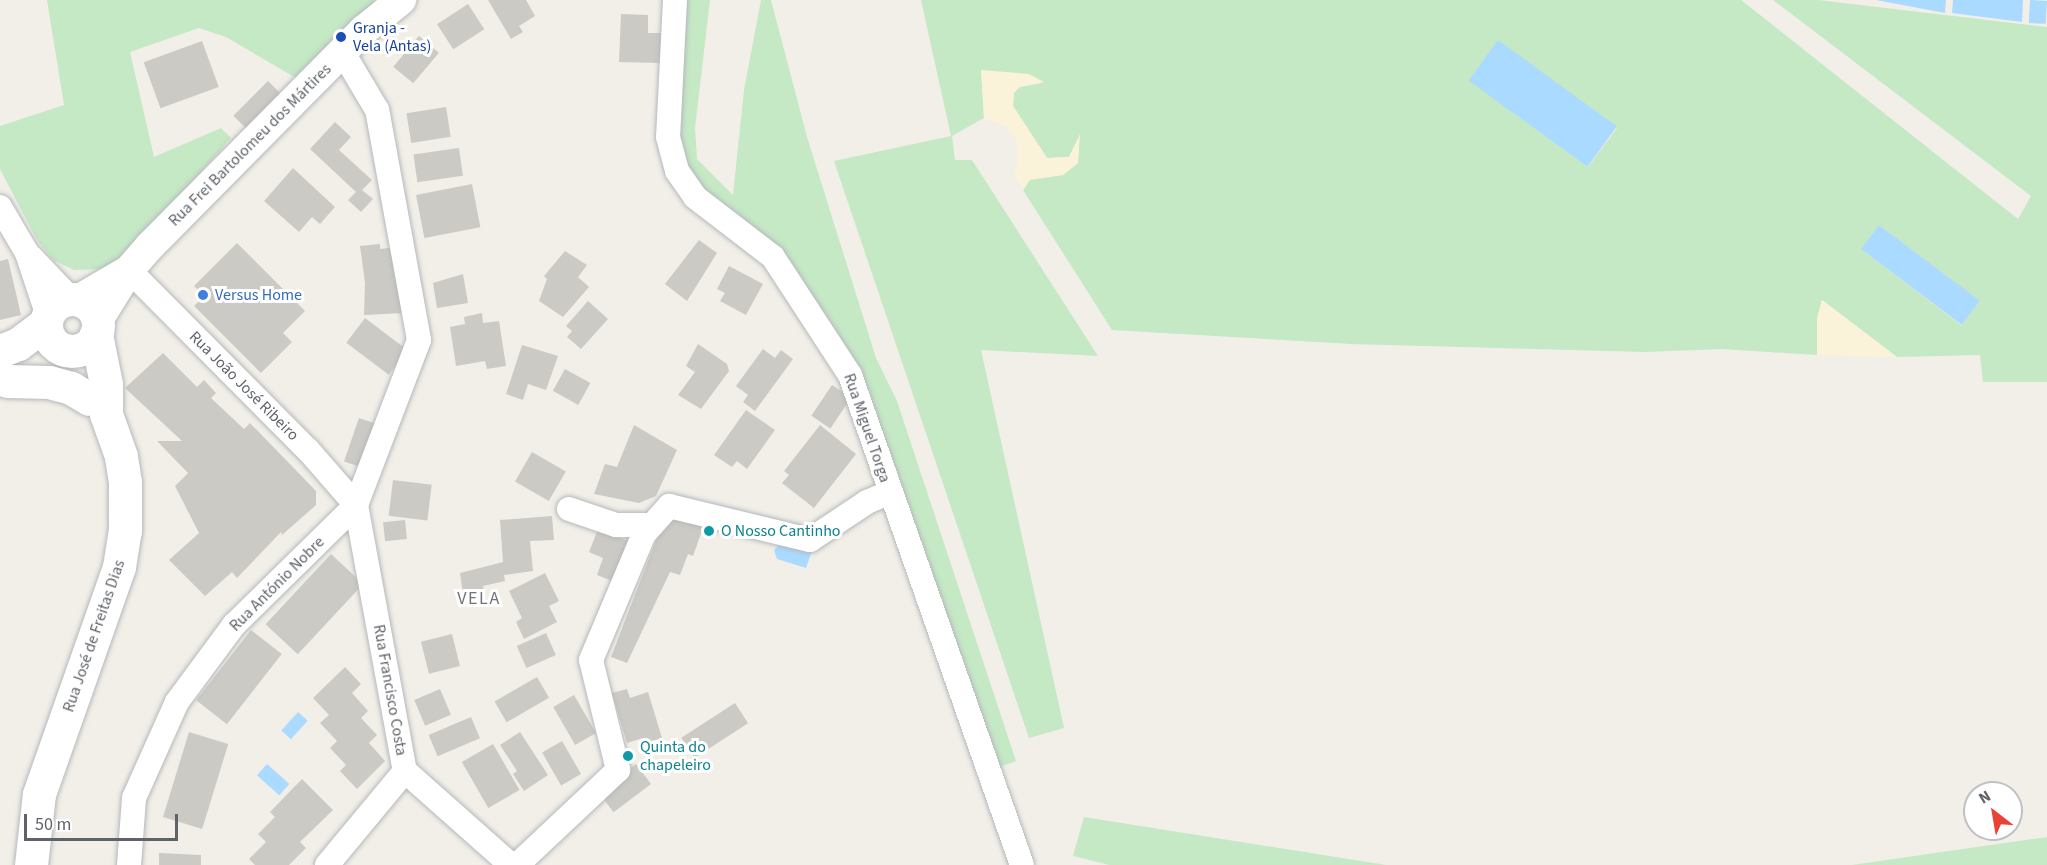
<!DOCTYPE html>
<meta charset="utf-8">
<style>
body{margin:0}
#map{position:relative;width:2047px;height:865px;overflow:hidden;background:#f1efe8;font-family:"Source Sans 3",sans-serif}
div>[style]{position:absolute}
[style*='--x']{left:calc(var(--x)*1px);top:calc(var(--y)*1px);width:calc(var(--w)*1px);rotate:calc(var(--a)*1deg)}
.green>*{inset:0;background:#c5e8c5}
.sand>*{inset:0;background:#fbf3d9}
.water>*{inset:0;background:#aadaff;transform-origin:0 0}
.building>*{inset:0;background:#cccac5;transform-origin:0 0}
.roads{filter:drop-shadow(0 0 2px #b5b8bc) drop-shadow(0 0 2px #b5b8bc)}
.minor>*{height:24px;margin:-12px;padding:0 12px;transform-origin:12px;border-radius:12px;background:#fff}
.tertiary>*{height:30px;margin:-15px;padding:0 15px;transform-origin:15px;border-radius:15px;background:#fff}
.secondary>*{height:33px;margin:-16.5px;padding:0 16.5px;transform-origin:16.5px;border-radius:16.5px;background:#fff}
.secondary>.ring{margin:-16.5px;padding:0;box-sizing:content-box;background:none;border:33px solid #fff;border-radius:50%}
.dots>*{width:16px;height:16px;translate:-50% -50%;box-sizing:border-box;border:3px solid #fff;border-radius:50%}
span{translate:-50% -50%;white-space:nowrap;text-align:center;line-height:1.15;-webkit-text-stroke:6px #fff;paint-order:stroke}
.transit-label{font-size:16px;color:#164399}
.left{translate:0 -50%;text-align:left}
.street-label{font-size:16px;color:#5f6368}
.shop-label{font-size:16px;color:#366cbe}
.culture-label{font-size:16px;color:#0d838f}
.neighbourhood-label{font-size:18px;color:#70757a;letter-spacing:1.5px}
.north{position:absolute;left:1963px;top:781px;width:60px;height:60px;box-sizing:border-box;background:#fff;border:2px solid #bfc1c3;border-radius:50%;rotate:329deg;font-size:16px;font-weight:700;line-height:24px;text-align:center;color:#5f6368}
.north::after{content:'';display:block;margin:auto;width:21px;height:27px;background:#ea4335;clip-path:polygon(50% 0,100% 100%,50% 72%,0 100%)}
.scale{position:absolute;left:24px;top:814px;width:154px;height:27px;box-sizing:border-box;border:3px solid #5f6368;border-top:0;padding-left:8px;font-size:18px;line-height:21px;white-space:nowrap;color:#5f6368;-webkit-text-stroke:4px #fff;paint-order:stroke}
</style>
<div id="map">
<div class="green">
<i style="clip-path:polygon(47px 0,373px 0,374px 4px,296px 78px,226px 37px,199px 28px,130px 52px,154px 157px,221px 128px,231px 138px,128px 254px,103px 269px,74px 270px,53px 260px,37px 240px,0 169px,0 126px,64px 105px)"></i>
<i style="clip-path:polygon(684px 0,710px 0,695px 128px,697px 159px,733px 195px,744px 90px,761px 0,771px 0,807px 137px,876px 358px,897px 401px,1016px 761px,994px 769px,858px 372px,715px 207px,676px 149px)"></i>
<i style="clip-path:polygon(evenodd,921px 0,1741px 0,2018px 219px,2031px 196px,1773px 0,1818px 0,2047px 27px,2047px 382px,1983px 382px,1980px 355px,1897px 357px,1822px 300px,1817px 319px,1817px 355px,1722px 349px,1645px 352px,1352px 344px,1112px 330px,1023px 190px,1030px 179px,1063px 175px,1078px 163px,1079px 137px,1069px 157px,1047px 158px,1013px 106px,1014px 93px,1020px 87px,1042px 83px,981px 70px,984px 118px,952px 136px,955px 160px,972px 160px,1098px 356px,981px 350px,1064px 728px,1029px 738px,834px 161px,951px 136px,921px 0,1498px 41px,1617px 128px,1588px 167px,1469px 80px,1498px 41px,921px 0,1879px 225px,1979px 301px,1961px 325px,1861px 249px,1879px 225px)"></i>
<i style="clip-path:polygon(1084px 817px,1386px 865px,1109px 865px,1073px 856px)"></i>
<i style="clip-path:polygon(2047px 837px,2047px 865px,1852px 865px)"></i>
</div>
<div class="sand">
<i style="clip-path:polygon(981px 70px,1029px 74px,1044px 82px,1019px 87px,1014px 93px,1013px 106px,1047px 158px,1069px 157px,1080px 134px,1078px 163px,1063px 175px,1030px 180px,1023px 190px,1014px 174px,1018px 164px,1017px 141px,1007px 127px,984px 118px)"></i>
<i style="clip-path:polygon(1822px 300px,1897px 357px,1817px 355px,1817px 319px)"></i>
</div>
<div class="water">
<i style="clip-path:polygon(1876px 0,1946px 0,1945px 13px)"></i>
<i style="clip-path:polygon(1953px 0,2023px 0,2022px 22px,1952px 13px)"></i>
<i style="left:2030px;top:0;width:17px;height:23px;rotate:3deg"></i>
<i style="left:1498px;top:40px;width:147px;height:50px;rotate:36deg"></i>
<i style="left:1879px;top:225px;width:126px;height:30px;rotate:37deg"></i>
<i style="clip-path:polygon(779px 545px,812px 551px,806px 568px,777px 559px,774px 550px)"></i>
<i style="left:298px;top:712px;width:13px;height:25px;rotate:42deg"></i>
<i style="left:267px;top:764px;width:30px;height:15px;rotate:42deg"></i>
</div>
<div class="building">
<i style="clip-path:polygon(488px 0,526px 0,535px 16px,519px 26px,523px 32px,511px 39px)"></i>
<i style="left:468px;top:4px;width:30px;height:37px;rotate:57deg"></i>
<i style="clip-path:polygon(621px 14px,648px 15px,648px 33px,661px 33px,660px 63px,619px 62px)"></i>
<i style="left:419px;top:36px;width:26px;height:40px;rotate:40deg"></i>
<i style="left:202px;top:41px;width:49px;height:62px;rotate:70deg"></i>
<i style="left:268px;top:81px;width:21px;height:49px;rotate:45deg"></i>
<i style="left:446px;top:107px;width:30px;height:40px;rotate:81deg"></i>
<i style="clip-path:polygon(335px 122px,351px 137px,339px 150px,372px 180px,362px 190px,373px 199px,361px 212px,348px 200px,356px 192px,310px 149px)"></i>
<i style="left:459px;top:148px;width:28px;height:46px;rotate:82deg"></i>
<i style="clip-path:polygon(293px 168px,335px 207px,320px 224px,312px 217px,299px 232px,264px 201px)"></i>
<i style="left:472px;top:184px;width:44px;height:57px;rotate:79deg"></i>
<i style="clip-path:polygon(699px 240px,717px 253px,687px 301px,665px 284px)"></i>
<i style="clip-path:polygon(237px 243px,305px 311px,283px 333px,292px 342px,261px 373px,194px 306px,204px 296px,194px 286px)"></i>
<i style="clip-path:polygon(380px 244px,380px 249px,397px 247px,403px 313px,364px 315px,365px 283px,360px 246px)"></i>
<i style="clip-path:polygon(565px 251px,587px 265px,578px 277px,589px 287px,563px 317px,539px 301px,547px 279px,544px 276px)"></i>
<i style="clip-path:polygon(8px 259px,21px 315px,0 320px,0 261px)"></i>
<i style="clip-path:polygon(729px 266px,763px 284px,746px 315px,720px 301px,725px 293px,717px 289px)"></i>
<i style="clip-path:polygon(463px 274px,468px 303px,437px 308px,433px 283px)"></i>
<i style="clip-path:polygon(588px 301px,608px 319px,581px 349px,567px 337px,572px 331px,566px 326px)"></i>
<i style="clip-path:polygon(482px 313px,483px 323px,499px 321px,506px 366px,487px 369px,485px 361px,456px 366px,450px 327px,465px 324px,464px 317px)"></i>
<i style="left:365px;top:318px;width:53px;height:31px;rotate:37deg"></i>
<i style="clip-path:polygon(698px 344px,727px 364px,729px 371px,701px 409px,678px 395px,695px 372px,686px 366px)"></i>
<i style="clip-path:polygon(522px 345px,558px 356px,546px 390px,528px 384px,523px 400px,506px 394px)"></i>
<i style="clip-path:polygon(763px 349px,775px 358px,781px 350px,793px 359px,755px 411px,743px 402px,748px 395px,736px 386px)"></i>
<i style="clip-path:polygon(163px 353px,197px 387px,204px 380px,216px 393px,211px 398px,244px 429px,250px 423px,316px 491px,316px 505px,282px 535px,281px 532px,237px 578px,232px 572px,205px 596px,169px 560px,199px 533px,175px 486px,188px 473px,157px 441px,182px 441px,125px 388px)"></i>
<i style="left:565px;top:369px;width:29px;height:25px;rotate:29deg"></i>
<i style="left:832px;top:385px;width:23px;height:37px;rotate:34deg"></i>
<i style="clip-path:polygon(746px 410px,775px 430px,747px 469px,737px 461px,732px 467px,714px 455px)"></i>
<i style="left:359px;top:418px;width:18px;height:46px;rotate:19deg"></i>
<i style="clip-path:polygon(634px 425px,677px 450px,656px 496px,639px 503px,594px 494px,605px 464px,617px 467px)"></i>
<i style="clip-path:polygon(820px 425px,856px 454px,814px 508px,782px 483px,789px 475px,784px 471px)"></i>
<i style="left:532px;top:452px;width:39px;height:34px;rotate:30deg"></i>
<i style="left:393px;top:480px;width:39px;height:36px;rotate:7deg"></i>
<i style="clip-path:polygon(667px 512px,704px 525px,693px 556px,688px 554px,680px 575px,670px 572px,627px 663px,611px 657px)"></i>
<i style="clip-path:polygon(552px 516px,554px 540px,530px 541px,533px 571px,504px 575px,505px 581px,483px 586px,484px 590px,463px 595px,460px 573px,503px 562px,500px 520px)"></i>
<i style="left:405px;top:520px;width:19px;height:22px;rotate:84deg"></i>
<i style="clip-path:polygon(598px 529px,633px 543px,617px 583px,597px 575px,603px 558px,589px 552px)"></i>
<i style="left:331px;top:554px;width:44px;height:96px;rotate:43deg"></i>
<i style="clip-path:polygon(545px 573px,559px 601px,549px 606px,557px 622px,524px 639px,516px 622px,522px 618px,509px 591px)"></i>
<i style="left:251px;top:630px;width:39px;height:89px;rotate:38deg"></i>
<i style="left:546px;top:633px;width:24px;height:32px;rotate:66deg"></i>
<i style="left:452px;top:634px;width:33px;height:32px;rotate:76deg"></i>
<i style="clip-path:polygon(345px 667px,361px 684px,352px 693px,368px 711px,361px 718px,377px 735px,369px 743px,385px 761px,357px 789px,340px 771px,346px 765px,330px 748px,337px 741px,320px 723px,329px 715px,313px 698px)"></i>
<i style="left:537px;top:677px;width:24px;height:49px;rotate:60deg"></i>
<i style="left:440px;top:689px;width:28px;height:28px;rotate:67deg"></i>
<i style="clip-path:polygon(627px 689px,630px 698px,648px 692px,662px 738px,645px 743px,643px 738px,627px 743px,612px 693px)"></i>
<i style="left:574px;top:695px;width:44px;height:24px;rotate:60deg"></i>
<i style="left:735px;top:703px;width:24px;height:64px;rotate:57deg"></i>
<i style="left:471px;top:717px;width:23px;height:46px;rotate:67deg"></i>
<i style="left:189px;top:732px;width:41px;height:89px;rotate:17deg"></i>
<i style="clip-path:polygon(520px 732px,548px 775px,524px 791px,513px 774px,517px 771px,500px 745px)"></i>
<i style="left:562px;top:741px;width:38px;height:23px;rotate:60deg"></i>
<i style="left:493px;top:744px;width:53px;height:36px;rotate:60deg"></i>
<i style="left:636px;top:764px;width:25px;height:47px;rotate:53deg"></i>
<i style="clip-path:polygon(302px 779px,333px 810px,300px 842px,306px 848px,289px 865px,255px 865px,249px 859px,266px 842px,258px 834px,275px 817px,270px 812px)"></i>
<i style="clip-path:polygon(159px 853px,201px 855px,201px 865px,159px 865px)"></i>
</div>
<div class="roads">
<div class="minor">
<i style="--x:675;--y:0;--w:137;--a:92.9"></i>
<i style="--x:668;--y:137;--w:35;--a:75"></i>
<i style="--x:677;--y:171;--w:32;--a:55"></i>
<i style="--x:695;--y:197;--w:98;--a:37.6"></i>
<i style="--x:773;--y:257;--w:141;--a:56.9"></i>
<i style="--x:850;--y:375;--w:519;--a:70.66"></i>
<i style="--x:0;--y:207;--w:53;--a:59.6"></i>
<i style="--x:27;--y:253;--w:66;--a:71.6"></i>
<i style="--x:31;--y:257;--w:58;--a:46.4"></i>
<i style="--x:129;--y:270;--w:254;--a:45.2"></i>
<i style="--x:308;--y:450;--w:73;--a:48.9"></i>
<i style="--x:356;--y:505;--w:270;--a:79.6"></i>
<i style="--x:405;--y:771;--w:142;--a:41.6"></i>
<i style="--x:569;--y:509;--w:50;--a:18.8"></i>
<i style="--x:616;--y:525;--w:36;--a:0"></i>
<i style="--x:129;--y:865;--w:67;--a:-85.7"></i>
<i style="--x:134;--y:798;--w:105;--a:-65.9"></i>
<i style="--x:177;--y:702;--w:96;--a:-53.5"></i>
<i style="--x:234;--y:625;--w:171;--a:-44.5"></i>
<i style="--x:356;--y:505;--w:177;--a:-69.1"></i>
<i style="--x:419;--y:340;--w:234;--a:-100.3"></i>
<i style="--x:377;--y:110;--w:69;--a:-120.7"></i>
<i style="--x:327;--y:865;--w:122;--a:-50.3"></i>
<i style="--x:517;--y:865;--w:139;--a:-43.2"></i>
<i style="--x:618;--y:770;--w:113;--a:-103.8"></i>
<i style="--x:591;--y:660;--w:137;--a:-67.2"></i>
<i style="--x:644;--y:534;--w:38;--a:-48"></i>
<i style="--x:669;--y:506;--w:145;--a:13.6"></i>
<i style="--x:810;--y:540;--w:69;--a:-33.7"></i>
<i style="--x:867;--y:502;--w:25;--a:-23"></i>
</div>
<div class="tertiary">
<i style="--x:78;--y:300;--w:59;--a:-30.5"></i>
<i style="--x:97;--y:322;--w:61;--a:-58.4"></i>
<i style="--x:129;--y:270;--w:33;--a:-49"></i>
<i style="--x:151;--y:245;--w:303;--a:-45.3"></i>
<i style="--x:364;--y:30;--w:48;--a:-39"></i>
</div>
<div class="secondary">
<i class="ring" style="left:46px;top:299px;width:19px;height:19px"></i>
<i style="--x:0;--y:351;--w:19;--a:-21"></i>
<i style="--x:18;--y:344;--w:35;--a:-37"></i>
<i style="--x:7;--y:381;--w:42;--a:1.4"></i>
<i style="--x:49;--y:382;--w:23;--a:15"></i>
<i style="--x:71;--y:388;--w:21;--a:31"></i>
<i style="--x:31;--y:865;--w:71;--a:-83.6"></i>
<i style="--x:39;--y:794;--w:241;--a:-70.6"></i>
<i style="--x:119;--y:567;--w:36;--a:-81"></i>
<i style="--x:125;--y:531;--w:49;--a:-90"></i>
<i style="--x:125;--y:482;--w:26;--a:-99"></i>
<i style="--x:121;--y:456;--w:45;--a:-109.7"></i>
<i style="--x:106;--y:414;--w:30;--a:-90"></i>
<i style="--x:106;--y:384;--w:51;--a:-101.3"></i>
</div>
</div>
<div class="dots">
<i style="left:341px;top:37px;background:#1a4fb4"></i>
<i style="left:203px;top:295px;background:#3f7fe0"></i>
<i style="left:709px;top:531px;background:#0f9aa8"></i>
<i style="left:628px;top:756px;background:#0f9aa8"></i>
</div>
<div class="transit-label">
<span class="left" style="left:353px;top:37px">Granja -<br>Vela (Antas)</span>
</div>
<div class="street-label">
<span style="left:250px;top:145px;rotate:-45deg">Rua Frei Bartolomeu dos Mártires</span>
<span style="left:244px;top:386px;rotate:45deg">Rua João José Ribeiro</span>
<span style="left:867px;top:428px;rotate:71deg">Rua Miguel Torga</span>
<span style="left:277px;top:584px;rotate:-45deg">Rua António Nobre</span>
<span style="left:94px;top:636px;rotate:-71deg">Rua José de Freitas Dias</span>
<span style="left:390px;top:690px;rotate:80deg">Rua Francisco Costa</span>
</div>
<div class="shop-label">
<span class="left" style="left:215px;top:295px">Versus Home</span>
</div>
<div class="culture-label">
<span class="left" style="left:721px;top:531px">O Nosso Cantinho</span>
<span class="left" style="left:640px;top:756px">Quinta do<br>chapeleiro</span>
</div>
<div class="neighbourhood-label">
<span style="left:479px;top:599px">VELA</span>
</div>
<div class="north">N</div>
<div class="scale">50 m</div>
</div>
